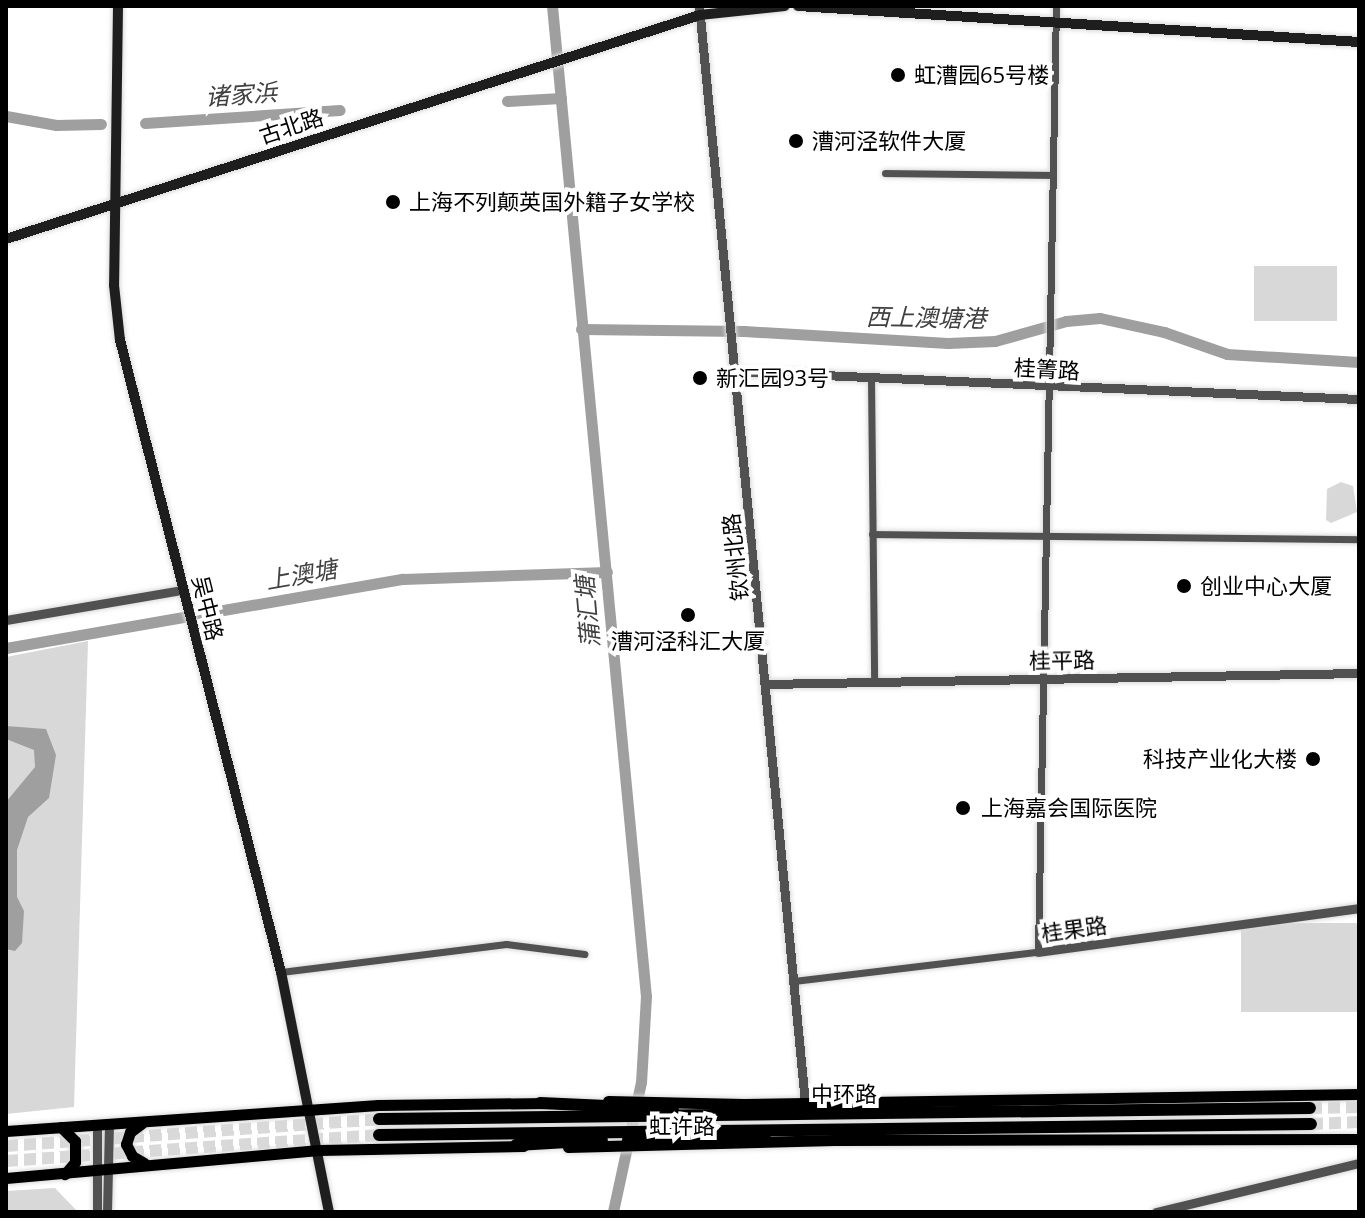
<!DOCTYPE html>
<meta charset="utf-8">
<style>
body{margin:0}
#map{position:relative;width:1365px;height:1218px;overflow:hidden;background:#fff;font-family:"Open Sans","Noto Sans SC",sans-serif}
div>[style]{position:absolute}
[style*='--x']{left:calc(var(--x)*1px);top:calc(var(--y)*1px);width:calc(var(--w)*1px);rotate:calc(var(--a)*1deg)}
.green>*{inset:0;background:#d8d8d8;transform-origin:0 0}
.water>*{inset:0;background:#9f9f9f}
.river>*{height:11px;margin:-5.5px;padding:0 5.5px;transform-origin:5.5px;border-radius:5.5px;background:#9f9f9f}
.trunk-tunnel>*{height:12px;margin-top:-6px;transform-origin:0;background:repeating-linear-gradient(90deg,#d9d9d9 0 12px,transparent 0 18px)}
.roads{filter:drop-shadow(0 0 2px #dbdbdb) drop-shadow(0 0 2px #dbdbdb)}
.minor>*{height:7px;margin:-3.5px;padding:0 3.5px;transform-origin:3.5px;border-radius:3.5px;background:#515151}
.tertiary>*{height:9px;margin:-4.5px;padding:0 4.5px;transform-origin:4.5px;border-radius:4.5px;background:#515151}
.secondary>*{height:10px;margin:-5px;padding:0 5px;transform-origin:5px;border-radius:5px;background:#1e1e1e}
.primary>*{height:11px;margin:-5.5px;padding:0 5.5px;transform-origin:5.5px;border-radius:5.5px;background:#000}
.trunk>*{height:12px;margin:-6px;padding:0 6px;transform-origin:6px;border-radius:6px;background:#000}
.dots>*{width:22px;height:22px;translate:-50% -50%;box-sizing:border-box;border:4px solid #fff;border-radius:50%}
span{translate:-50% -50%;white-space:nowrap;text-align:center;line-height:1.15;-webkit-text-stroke:8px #fff;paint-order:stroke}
.poi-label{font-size:22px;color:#000}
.left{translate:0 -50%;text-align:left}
.right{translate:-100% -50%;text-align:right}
.street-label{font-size:22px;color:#000}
.water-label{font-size:24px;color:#404040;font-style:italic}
.frame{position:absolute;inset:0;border:8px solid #000;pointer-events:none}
</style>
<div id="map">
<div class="green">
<i style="left:1337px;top:266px;width:55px;height:83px;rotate:90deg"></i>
<i style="clip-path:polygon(1341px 482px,1353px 486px,1357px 512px,1331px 523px,1326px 520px,1327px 489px)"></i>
<i style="clip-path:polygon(88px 641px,74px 1107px,6px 1114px,6px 657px)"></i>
<i style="left:1359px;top:923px;width:89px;height:118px;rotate:90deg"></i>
<i style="clip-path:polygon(55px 1188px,78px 1212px,6px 1212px,6px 1191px)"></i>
</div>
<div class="water">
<i style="clip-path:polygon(6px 726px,46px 729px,56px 755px,49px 798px,28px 817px,17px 850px,17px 897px,24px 911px,22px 943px,15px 951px,6px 949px,6px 802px,35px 767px,34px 750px,6px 739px)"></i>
</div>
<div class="river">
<i style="--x:552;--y:6;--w:994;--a:84.58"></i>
<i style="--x:646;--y:996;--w:86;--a:93.3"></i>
<i style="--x:641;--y:1082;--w:133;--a:102.2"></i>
<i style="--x:507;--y:101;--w:54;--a:-3.2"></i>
<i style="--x:6;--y:116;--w:51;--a:10.2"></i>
<i style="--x:56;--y:125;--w:45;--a:-1.3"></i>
<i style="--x:145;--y:123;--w:195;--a:-3.8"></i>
<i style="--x:581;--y:329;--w:163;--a:0.7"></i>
<i style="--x:744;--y:331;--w:204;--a:3.4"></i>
<i style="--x:948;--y:343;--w:47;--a:-2.4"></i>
<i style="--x:995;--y:341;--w:74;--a:-15.7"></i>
<i style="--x:1066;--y:321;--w:34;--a:-5"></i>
<i style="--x:1100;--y:318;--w:66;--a:12.3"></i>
<i style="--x:1164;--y:332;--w:67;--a:19.2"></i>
<i style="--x:1227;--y:354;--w:132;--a:3.5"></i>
<i style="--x:6;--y:648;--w:403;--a:-9.9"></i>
<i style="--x:403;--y:579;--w:204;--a:-2"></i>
</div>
<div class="trunk-tunnel">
<i style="--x:1310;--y:1108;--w:49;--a:-1.2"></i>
<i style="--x:1311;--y:1124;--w:48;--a:-2.4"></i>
<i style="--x:6;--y:1146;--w:374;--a:-4.1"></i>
<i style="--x:6;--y:1161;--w:374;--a:-4"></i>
</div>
<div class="roads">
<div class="minor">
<i style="--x:885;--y:173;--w:168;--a:0.7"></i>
<i style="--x:871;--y:378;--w:303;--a:89.4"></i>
<i style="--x:872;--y:534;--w:487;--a:0.6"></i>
<i style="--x:281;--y:972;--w:227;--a:-7.1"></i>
<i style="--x:506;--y:944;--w:79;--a:7.3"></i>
<i style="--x:793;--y:981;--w:247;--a:-6.8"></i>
<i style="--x:1038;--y:952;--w:946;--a:-88.91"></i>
</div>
<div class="tertiary">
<i style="--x:699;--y:6;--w:1102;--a:84.48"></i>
<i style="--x:734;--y:371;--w:626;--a:2.57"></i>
<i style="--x:6;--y:620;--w:179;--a:-9.7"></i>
<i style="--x:766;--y:684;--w:593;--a:-1.06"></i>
<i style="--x:1038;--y:952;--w:324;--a:-7.8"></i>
<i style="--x:97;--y:1124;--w:88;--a:90"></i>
<i style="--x:107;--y:1212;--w:88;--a:-88.7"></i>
<i style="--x:1156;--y:1212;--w:209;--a:-13.6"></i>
</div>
<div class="secondary">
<i style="--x:118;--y:6;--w:279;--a:90.8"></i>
<i style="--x:114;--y:285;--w:55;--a:83.8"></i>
<i style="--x:120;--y:340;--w:652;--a:75.71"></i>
<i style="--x:281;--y:972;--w:245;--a:78.7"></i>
<i style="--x:798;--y:6;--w:562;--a:3.67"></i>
<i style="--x:6;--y:239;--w:729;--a:-17.89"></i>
<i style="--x:700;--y:15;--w:85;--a:-6"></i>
</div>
<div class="primary">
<i style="--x:608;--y:1101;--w:136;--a:1.3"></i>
<i style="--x:744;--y:1104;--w:615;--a:-0.93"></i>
<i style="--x:142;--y:1123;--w:15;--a:143"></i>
<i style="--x:130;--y:1132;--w:13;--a:108"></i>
<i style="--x:126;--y:1144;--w:13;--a:63"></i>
<i style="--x:132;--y:1156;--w:14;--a:30"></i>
<i style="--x:61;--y:1127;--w:20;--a:45"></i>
<i style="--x:75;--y:1141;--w:21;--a:90"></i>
<i style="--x:75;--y:1162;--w:16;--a:130"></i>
<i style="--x:6;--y:1131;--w:373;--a:-4"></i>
<i style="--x:378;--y:1105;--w:169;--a:-0.7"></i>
<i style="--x:568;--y:1147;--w:266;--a:-1.5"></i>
<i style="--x:834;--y:1140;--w:525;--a:-0.11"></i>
<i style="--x:6;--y:1178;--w:314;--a:-5.1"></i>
<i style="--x:319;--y:1150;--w:204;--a:-1.1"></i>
</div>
<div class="trunk">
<i style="--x:540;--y:1103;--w:133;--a:2.6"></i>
<i style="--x:379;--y:1119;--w:931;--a:-0.68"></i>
<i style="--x:379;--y:1135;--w:932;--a:-0.68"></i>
<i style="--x:628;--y:1140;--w:123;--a:-0.5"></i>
<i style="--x:751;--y:1139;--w:19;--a:-25"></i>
<i style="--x:516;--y:1145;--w:86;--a:-3.3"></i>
</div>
</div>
<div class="dots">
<i style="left:898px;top:75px;background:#000"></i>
<i style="left:796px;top:141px;background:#000"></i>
<i style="left:393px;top:202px;background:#000"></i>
<i style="left:700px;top:378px;background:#000"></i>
<i style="left:1184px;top:586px;background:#000"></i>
<i style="left:688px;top:615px;background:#000"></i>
<i style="left:1313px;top:759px;background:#000"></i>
<i style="left:963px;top:808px;background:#000"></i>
</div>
<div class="poi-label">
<span class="left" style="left:914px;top:75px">虹漕园65号楼</span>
<span class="left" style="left:812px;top:141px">漕河泾软件大厦</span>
<span class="left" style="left:409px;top:202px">上海不列颠英国外籍子女学校</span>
<span class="left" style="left:716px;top:378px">新汇园93号</span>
<span class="left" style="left:1200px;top:586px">创业中心大厦</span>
<span style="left:688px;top:641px">漕河泾科汇大厦</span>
<span class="right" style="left:1297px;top:759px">科技产业化大楼</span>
<span class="left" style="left:981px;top:808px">上海嘉会国际医院</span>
</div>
<div class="street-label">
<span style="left:291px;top:126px;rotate:-18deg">古北路</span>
<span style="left:1047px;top:369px;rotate:3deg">桂箐路</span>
<span style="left:735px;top:557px;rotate:-96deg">钦州北路</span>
<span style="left:208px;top:608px;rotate:76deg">吴中路</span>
<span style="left:1062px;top:660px;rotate:-1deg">桂平路</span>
<span style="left:1074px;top:929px;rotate:-8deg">桂果路</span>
<span style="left:844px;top:1094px">中环路</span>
<span style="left:682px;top:1126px">虹许路</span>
</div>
<div class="water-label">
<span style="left:241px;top:94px;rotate:-4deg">诸家浜</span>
<span style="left:926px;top:317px;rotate:1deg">西上澳塘港</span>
<span style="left:301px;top:574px;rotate:-10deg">上澳塘</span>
<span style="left:587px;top:612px;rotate:-95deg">蒲汇塘</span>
</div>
<div class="frame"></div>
</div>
